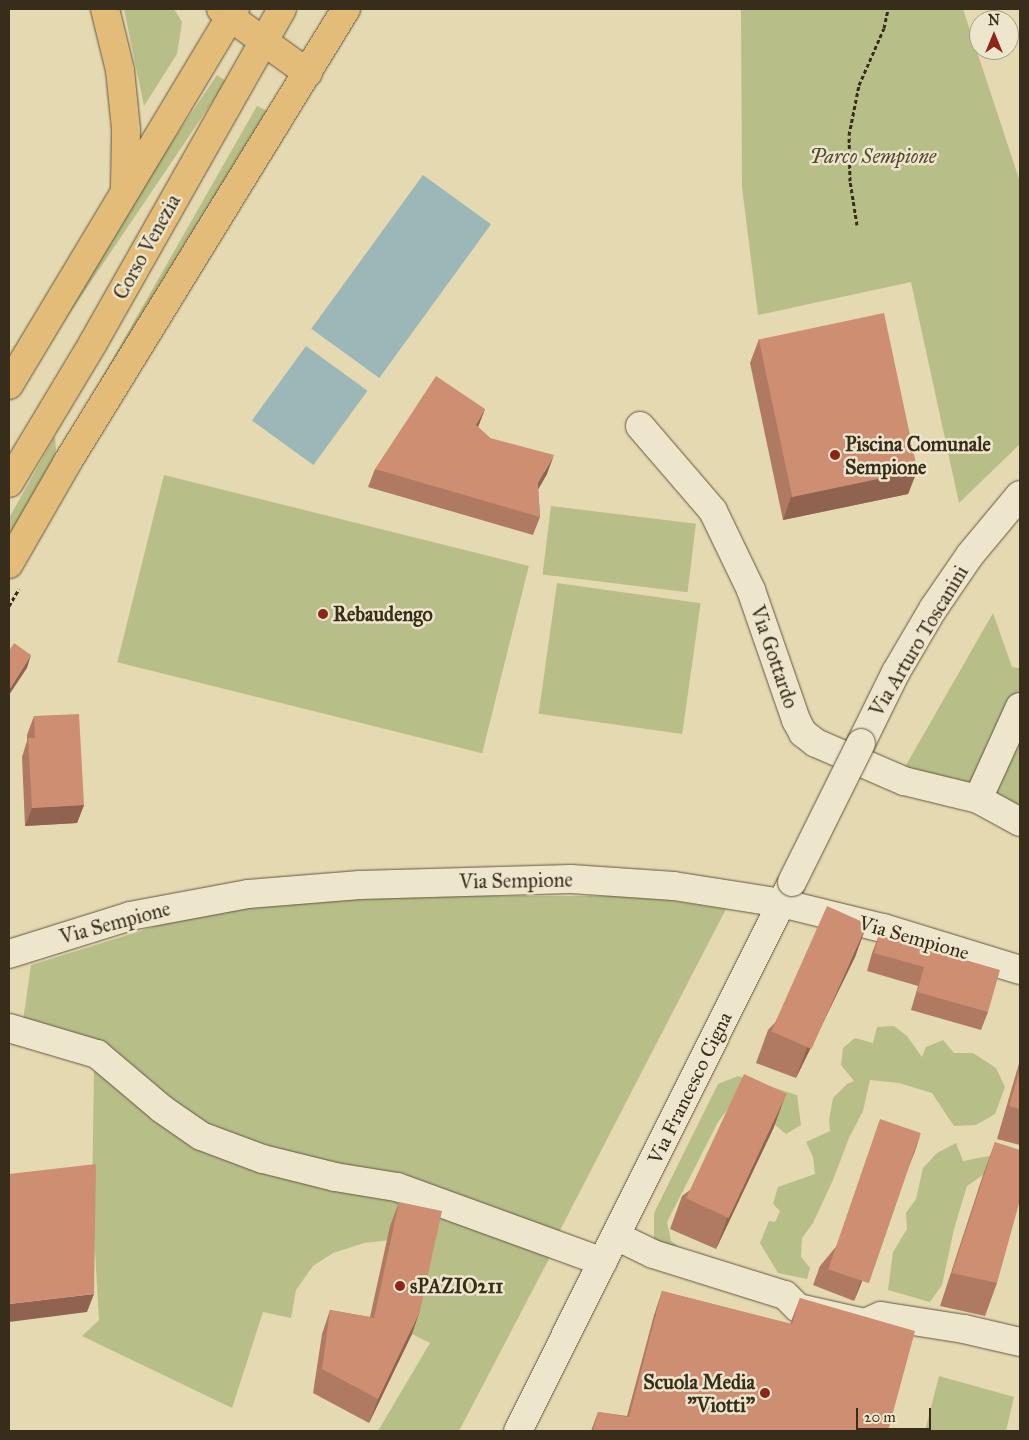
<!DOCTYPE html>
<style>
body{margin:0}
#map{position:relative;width:1029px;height:1440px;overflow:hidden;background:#e4d9b0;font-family:"IM FELL Great Primer",serif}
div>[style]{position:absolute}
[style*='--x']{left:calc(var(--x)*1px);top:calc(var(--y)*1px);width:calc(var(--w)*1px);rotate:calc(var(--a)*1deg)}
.green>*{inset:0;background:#b8be88;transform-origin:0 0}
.water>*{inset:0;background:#9bb7b7;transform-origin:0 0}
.path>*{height:3px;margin-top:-1.5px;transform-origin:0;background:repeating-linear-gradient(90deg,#382c1b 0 4px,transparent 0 6.5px)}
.roads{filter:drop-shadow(0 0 1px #635740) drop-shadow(0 0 1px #635740)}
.minor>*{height:28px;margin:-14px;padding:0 14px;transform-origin:14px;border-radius:14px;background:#ede6cc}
.major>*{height:28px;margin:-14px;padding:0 14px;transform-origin:14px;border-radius:14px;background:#e2bc78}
.bridges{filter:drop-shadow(0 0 1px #635740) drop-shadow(0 0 1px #635740)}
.minor-bridge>*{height:28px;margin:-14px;padding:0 14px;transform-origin:14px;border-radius:14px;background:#ede6cc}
.wall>*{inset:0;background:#b07a62}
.shaded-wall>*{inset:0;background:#906350}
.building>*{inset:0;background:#cd8e72;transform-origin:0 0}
.dots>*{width:14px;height:14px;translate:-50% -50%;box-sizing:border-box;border:2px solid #ede6cc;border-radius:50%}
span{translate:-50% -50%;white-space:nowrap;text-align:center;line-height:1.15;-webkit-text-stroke:5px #ede6cc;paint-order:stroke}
.park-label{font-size:20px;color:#524931;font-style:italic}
.street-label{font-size:20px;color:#382c1b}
.poi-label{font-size:20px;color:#382c1b;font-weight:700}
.left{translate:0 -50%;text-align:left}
.right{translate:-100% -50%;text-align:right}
.frame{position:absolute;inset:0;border:10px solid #382c1b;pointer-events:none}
.north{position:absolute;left:969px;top:10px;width:50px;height:50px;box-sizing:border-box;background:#ede6cc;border:1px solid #a59c85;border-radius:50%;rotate:0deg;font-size:14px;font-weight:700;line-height:20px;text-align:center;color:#382c1b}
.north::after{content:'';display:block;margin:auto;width:18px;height:22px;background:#8f2418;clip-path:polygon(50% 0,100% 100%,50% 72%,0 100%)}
.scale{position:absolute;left:856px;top:1408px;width:75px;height:22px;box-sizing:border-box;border:2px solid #382c1b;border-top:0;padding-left:6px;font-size:15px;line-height:18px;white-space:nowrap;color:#382c1b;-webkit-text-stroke:4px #ede6cc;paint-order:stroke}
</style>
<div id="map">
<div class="green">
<i style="clip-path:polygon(124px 9px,174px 9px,182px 22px,177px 54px,144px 106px)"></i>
<i style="clip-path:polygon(741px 9px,963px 9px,1020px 182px,1020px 444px,959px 503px,911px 282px,758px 315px,742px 187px)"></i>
<i style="left:217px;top:75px;width:11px;height:415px;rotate:34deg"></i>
<i style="clip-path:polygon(257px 106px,269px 112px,90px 401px,91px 397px)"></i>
<i style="clip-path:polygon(55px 436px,56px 450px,51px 471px,9px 548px,9px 518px)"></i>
<i style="left:164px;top:475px;width:376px;height:193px;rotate:14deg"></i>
<i style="left:551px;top:506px;width:146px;height:69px;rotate:7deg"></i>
<i style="left:557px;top:583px;width:145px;height:132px;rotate:8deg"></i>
<i style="clip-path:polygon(993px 613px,1012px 667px,1020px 668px,1020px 807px,995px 792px,905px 767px)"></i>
<i style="clip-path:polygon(404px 896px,641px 896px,726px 909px,558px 1234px,235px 1139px,23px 1021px,31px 965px,192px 915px,304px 898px)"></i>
<i style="clip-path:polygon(894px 1026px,907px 1036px,922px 1057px,926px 1047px,943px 1040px,954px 1053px,973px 1053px,996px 1068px,1005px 1087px,995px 1114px,976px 1125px,954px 1126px,932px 1093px,899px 1083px,870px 1080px,863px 1111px,849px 1138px,833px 1180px,813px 1223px,802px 1238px,801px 1257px,810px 1268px,807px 1279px,778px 1273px,760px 1243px,769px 1221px,775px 1222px,780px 1211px,773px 1204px,778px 1187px,815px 1174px,813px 1157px,806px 1142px,830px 1131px,829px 1120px,833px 1098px,847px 1084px,854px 1081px,841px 1065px,843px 1048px,855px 1038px,873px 1043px,877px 1027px)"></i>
<i style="clip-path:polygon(94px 1068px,162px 1122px,401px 1200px,551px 1255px,459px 1431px,378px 1431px,430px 1343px,412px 1334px,433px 1235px,364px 1243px,333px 1253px,313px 1266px,296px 1290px,291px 1318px,263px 1312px,232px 1408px,82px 1336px,99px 1320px,92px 1199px)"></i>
<i style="clip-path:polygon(738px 1076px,797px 1095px,801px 1125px,786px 1134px,767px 1118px,734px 1101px,718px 1122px,667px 1222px,671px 1241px,693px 1257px,654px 1240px,654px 1213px,718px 1084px)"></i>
<i style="clip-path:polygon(956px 1143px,963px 1161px,989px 1156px,1012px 1155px,967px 1186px,954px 1229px,942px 1285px,930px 1302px,888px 1290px,893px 1252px,907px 1229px,906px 1213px,916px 1199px,923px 1168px,937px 1153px)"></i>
<i style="clip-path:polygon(939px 1376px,1014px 1397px,1006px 1431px,925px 1431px)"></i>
</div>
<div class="water">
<i style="left:423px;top:175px;width:84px;height:190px;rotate:36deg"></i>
<i style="left:306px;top:346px;width:76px;height:92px;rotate:36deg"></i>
</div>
<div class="path">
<i style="--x:857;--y:225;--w:45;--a:-99"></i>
<i style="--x:850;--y:181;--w:46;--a:-91.2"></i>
<i style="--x:849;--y:135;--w:51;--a:-78.7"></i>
<i style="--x:859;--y:85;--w:62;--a:-66.3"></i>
<i style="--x:884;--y:28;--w:19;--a:-78"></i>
<i style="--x:9;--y:606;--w:20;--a:-60"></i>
</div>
<div class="roads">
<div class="minor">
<i style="--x:640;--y:426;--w:112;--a:49.3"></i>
<i style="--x:713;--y:511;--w:88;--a:64.3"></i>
<i style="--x:751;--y:590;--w:138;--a:70.9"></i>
<i style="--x:796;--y:720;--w:15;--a:62"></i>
<i style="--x:803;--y:733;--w:16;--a:38"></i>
<i style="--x:816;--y:743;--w:96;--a:23.4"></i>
<i style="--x:904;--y:781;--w:76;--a:13.7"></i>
<i style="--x:978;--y:799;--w:48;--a:28.7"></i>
<i style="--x:861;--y:743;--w:79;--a:-63.8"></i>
<i style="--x:896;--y:672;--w:73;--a:-59.6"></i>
<i style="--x:933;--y:609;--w:65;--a:-55.6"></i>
<i style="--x:970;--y:555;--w:78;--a:-50.2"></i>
<i style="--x:978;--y:799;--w:101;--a:-65.5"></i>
<i style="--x:9;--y:954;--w:127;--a:-17.4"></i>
<i style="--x:130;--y:916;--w:120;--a:-10.6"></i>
<i style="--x:248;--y:894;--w:112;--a:-4.6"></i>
<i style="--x:360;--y:885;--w:211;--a:-1.6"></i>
<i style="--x:571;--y:879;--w:103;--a:3.9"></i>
<i style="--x:674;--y:886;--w:108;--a:9"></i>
<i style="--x:781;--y:903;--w:105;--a:13.8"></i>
<i style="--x:883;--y:928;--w:143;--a:17"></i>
<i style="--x:9;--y:1028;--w:92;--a:16.5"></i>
<i style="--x:97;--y:1054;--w:85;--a:40.2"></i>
<i style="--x:162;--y:1109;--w:47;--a:34.7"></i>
<i style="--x:201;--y:1136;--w:66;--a:20.4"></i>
<i style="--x:263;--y:1159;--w:74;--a:14"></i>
<i style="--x:335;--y:1177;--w:63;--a:9.2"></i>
<i style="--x:397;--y:1187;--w:219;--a:20"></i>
<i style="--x:616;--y:1236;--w:41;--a:25.9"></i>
<i style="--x:653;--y:1254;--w:138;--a:17.3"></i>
<i style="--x:785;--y:1295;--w:18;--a:45"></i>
<i style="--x:798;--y:1308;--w:69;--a:12.6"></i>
<i style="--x:865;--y:1323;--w:17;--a:-24"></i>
<i style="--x:881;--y:1316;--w:84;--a:8.9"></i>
<i style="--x:964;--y:1329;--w:57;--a:13.1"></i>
<i style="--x:518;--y:1431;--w:607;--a:-63.48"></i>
</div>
<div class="major">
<i style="--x:105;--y:9;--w:63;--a:76.2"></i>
<i style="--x:120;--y:70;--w:59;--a:84.2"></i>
<i style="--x:126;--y:129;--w:59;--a:91"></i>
<i style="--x:221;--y:9;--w:12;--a:42"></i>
<i style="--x:230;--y:17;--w:96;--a:35.7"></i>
<i style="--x:9;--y:385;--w:439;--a:-59"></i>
<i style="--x:9;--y:483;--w:163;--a:-59"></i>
<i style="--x:93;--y:343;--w:384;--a:-60.5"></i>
<i style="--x:9;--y:564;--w:116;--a:-60.1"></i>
<i style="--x:67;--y:463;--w:533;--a:-58.43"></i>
</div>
</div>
<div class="bridges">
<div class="minor-bridge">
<i style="--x:792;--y:882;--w:155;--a:-63.6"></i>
</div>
</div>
<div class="wall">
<i style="clip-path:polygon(759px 339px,917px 471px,908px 494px,783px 520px,750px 363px)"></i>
<i style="clip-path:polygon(485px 409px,478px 427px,490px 438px,547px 474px,538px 489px,540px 517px,533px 535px,368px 487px,375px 469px)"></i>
<i style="clip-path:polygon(34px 716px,84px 805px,77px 823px,25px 826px,22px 757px,27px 741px,27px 735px)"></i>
<i style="clip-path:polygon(867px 924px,855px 957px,796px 1078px,756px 1063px,768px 1030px)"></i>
<i style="clip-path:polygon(879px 935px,988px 1012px,981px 1030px,911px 1010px,918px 986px,867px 971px,872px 953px)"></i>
<i style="clip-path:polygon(1020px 1060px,1020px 1145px,997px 1139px)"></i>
<i style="clip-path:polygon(774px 1127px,716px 1249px,670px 1229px,682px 1196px)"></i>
<i style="clip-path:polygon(995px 1142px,997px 1283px,985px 1316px,940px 1306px,983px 1175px)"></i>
<i style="clip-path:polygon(915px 1151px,854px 1301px,813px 1285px,820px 1266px)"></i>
<i style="clip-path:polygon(399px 1202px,412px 1334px,369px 1423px,313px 1393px,322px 1334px,330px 1310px,370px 1317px,390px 1226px)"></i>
<i style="clip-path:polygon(662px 1291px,790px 1324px,800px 1298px,888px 1431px,591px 1431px,598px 1412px,627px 1416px,654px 1315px)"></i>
</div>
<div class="shaded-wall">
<i style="clip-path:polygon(485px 409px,478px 427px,476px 425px)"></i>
<i style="clip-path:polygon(554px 455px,547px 474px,531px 502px,538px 483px)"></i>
<i style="clip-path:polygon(917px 471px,908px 494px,783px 520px,791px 497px)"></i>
<i style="clip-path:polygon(31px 655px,27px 668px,9px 695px,9px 690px)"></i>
<i style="clip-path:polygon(84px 805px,77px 823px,25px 826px,32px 808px)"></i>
<i style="clip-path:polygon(867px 924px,855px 957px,796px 1078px,808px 1045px)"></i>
<i style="clip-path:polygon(786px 1094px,774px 1127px,716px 1249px,728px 1216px)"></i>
<i style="clip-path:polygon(921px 1133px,915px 1151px,854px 1301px,860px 1283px)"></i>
<i style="clip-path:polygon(94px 1294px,87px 1312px,9px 1322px,9px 1304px)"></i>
<i style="clip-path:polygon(420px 1311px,412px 1334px,369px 1423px,378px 1399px)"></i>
</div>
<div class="building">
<i style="left:884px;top:313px;width:161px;height:128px;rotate:78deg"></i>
<i style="clip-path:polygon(436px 376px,485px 409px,476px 425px,490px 438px,554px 455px,538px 483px,540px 517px,375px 469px)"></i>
<i style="clip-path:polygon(14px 643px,31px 655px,9px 690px,9px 651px)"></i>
<i style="clip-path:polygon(79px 714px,84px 805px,32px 808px,28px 738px,35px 738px,34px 716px)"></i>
<i style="left:827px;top:906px;width:44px;height:137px;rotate:24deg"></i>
<i style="clip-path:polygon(879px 935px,1000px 970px,988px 1012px,917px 992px,924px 967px,874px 953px)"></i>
<i style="clip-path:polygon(1020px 1069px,1020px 1109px,1009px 1106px)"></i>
<i style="left:744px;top:1074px;width:47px;height:137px;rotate:25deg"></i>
<i style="left:880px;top:1119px;width:43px;height:159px;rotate:19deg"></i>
<i style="clip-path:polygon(995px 1142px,1020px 1150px,1020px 1200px,997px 1283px,952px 1273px)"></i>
<i style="clip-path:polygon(96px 1164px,94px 1294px,9px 1304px,9px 1174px)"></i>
<i style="clip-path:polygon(399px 1202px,442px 1211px,420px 1311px,378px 1399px,322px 1369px,330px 1310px,374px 1318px)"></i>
<i style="clip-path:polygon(662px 1291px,792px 1324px,800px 1298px,915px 1331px,888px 1431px,593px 1431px,598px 1412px,629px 1417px)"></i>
</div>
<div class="dots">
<i style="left:835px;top:455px;background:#8f2418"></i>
<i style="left:323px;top:614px;background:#8f2418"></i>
<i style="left:400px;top:1286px;background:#8f2418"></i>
<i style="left:765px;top:1393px;background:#8f2418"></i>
</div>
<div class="park-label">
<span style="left:873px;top:156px">Parco Sempione</span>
</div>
<div class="street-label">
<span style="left:147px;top:247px;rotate:-61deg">Corso Venezia</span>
<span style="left:919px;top:641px;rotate:-59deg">Via Arturo Toscanini</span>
<span style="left:774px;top:657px;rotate:71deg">Via Gottardo</span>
<span style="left:516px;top:881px;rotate:-1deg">Via Sempione</span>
<span style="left:115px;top:923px;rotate:-15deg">Via Sempione</span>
<span style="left:914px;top:938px;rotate:16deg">Via Sempione</span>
<span style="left:690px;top:1088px;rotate:-64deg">Via Francesco Cigna</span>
</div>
<div class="poi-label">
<span class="left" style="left:845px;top:456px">Piscina Comunale<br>Sempione</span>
<span class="left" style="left:333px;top:614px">Rebaudengo</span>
<span class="left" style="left:410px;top:1286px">sPAZIO211</span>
<span class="right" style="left:755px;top:1394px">Scuola Media<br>"Viotti"</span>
</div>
<div class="frame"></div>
<div class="north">N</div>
<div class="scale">20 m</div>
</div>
